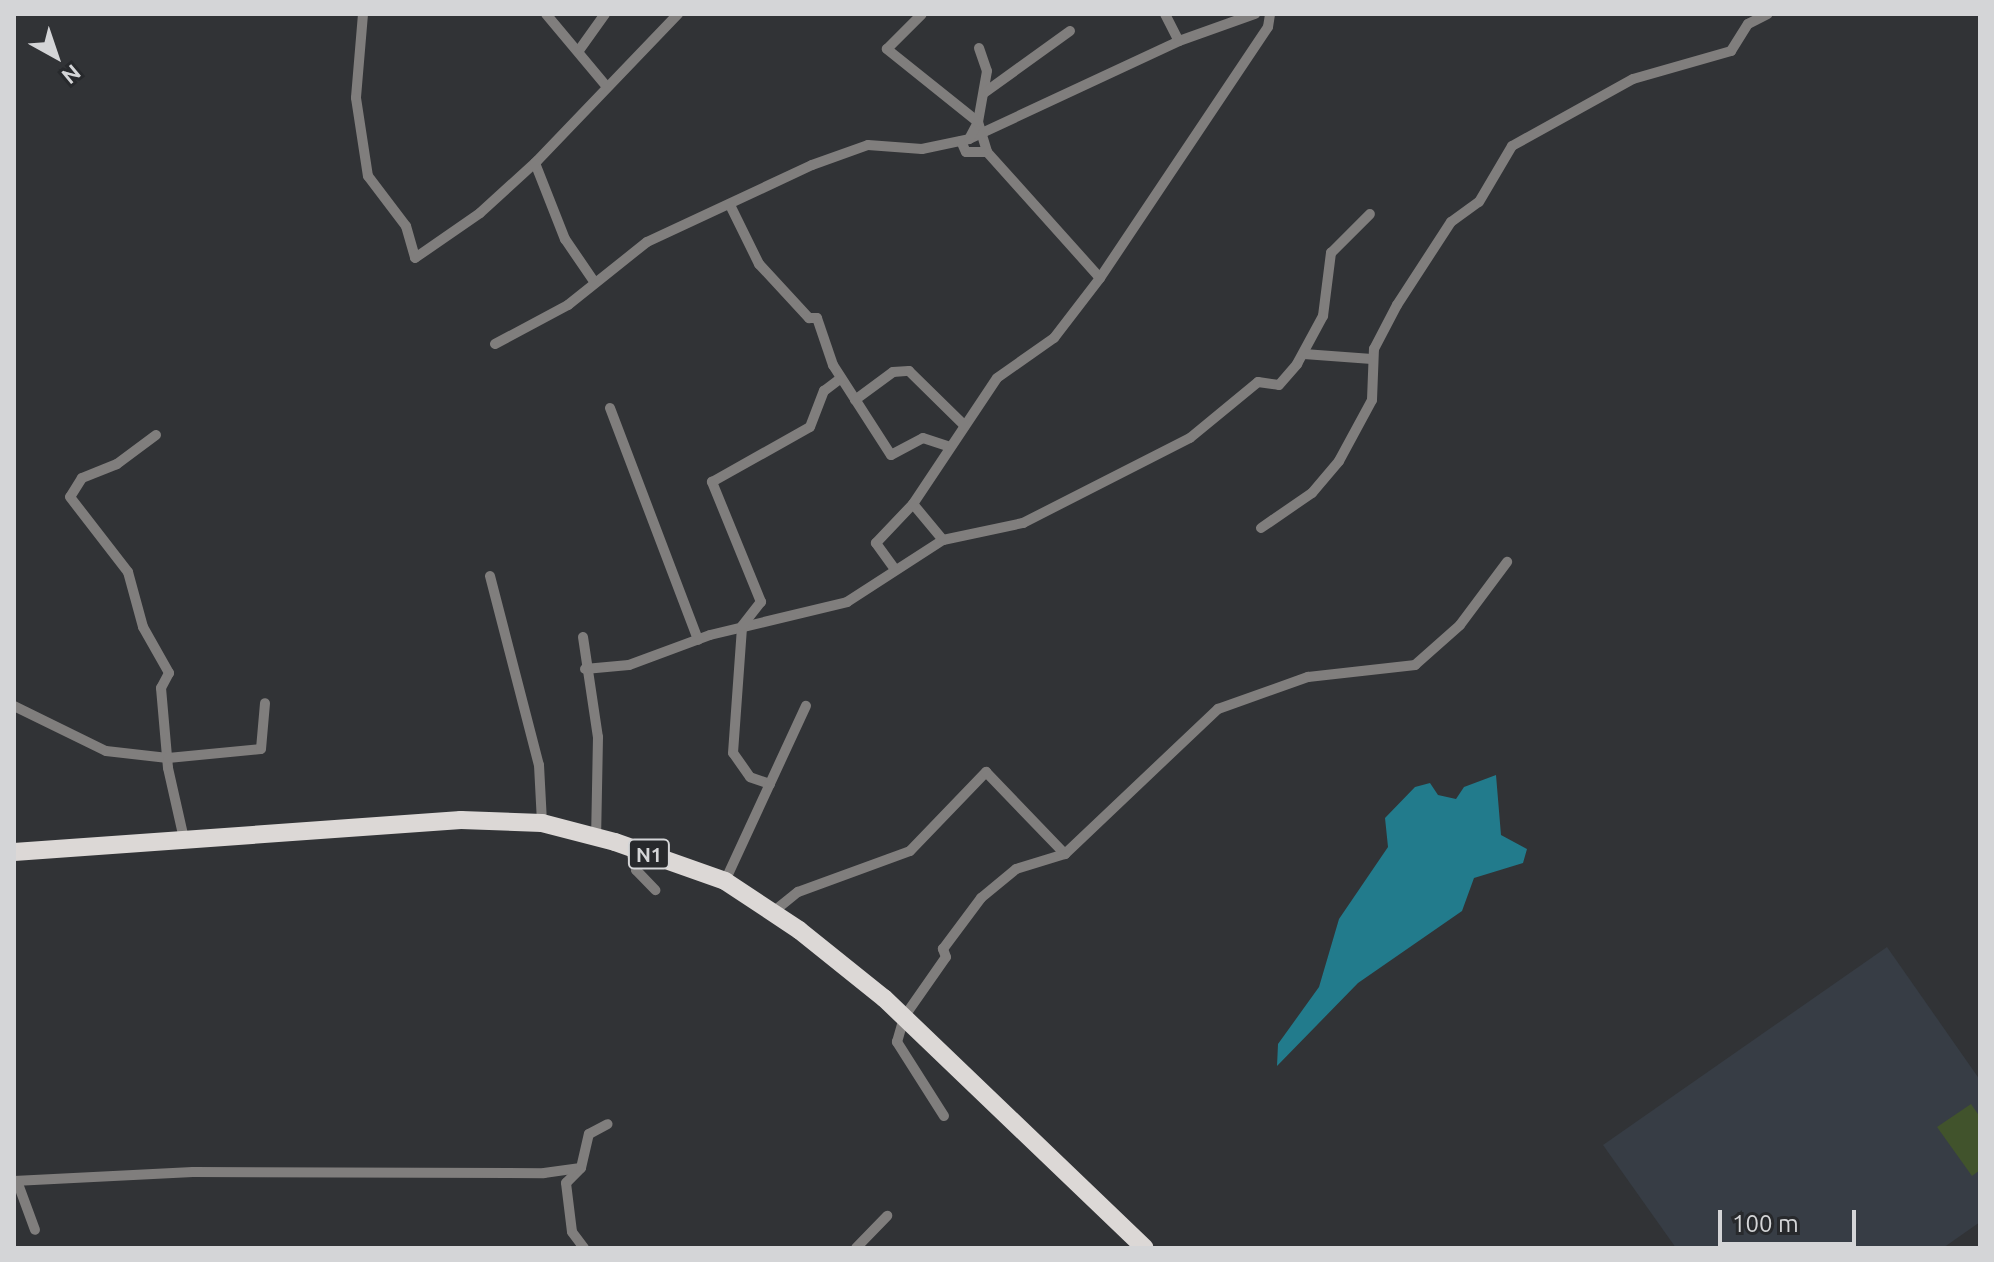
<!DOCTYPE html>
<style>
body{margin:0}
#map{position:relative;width:1994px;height:1262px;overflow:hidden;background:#313336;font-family:Ubuntu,sans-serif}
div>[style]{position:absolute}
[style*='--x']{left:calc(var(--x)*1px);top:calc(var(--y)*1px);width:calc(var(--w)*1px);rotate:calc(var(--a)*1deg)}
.built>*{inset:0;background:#373d45}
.green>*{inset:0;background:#41532c}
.water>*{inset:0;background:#227b8c}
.minor>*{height:10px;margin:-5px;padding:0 5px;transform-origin:5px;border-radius:5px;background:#807e7d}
.trunk>*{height:18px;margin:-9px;padding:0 9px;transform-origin:9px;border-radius:9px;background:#dcd8d6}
span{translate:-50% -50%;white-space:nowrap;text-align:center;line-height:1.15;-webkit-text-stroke:7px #27292c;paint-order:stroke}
.shield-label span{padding:2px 6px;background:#27292c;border:2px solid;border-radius:6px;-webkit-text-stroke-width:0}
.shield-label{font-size:20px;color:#d4d5d7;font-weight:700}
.frame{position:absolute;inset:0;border:16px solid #d4d5d7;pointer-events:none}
.north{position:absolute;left:16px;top:16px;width:80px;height:80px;-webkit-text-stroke:6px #27292c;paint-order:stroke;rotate:140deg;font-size:22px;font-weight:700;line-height:32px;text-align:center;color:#d4d5d7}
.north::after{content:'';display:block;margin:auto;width:28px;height:36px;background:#d4d5d7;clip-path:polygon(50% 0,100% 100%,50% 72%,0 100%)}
.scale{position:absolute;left:1718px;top:1210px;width:138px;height:36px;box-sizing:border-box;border:4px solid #d4d5d7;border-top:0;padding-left:10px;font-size:24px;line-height:28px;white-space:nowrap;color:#d4d5d7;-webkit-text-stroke:6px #27292c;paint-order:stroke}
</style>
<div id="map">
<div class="built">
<i style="clip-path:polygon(1887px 947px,1980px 1080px,1980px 1222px,1943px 1248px,1676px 1248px,1603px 1145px)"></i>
</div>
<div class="green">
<i style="clip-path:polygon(1971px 1104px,1980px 1117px,1980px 1170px,1972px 1176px,1937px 1127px)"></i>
</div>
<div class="water">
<i style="clip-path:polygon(1496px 775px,1501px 835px,1527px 849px,1523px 863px,1474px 878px,1462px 911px,1358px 983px,1277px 1066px,1278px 1044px,1319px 987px,1339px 919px,1388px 847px,1385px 818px,1415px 787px,1430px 783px,1438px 795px,1456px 799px,1464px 787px)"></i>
</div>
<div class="minor">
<i style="--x:363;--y:14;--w:84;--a:94.8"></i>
<i style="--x:356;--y:98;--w:79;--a:81.3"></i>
<i style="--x:368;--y:176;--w:63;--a:52.8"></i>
<i style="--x:406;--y:226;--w:33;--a:74"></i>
<i style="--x:415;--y:258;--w:79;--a:-34.7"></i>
<i style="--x:480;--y:213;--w:77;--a:-42.4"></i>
<i style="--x:537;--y:161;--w:204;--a:-46.2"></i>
<i style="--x:546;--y:14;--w:95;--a:50.1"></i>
<i style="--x:1165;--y:14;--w:30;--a:63"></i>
<i style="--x:979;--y:48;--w:24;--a:71"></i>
<i style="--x:987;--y:71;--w:52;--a:100"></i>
<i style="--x:978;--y:122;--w:31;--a:73"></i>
<i style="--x:987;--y:152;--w:169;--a:48.1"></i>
<i style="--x:580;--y:49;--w:43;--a:-54.5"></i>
<i style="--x:984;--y:93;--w:106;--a:-35.8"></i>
<i style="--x:969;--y:139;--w:232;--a:-25"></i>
<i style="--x:1179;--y:41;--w:81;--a:-19.6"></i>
<i style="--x:961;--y:141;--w:12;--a:66"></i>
<i style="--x:966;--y:152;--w:21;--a:0"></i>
<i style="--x:535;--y:163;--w:82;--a:68.5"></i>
<i style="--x:565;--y:239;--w:50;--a:55.7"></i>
<i style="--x:730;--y:205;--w:66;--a:63.8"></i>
<i style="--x:759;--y:264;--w:74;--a:47.2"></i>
<i style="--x:809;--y:318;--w:8;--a:0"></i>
<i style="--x:817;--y:318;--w:50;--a:71.2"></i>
<i style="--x:833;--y:365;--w:107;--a:57.2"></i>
<i style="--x:891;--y:455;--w:36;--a:-28"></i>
<i style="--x:923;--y:438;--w:28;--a:18"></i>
<i style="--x:495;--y:344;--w:83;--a:-28.1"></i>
<i style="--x:568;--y:305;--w:101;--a:-38.6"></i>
<i style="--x:647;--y:242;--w:182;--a:-25"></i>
<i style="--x:812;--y:165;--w:59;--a:-19.7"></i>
<i style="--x:868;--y:145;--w:54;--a:4.2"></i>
<i style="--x:922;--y:149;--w:48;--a:-12"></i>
<i style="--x:969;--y:139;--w:19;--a:-62"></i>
<i style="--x:978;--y:122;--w:117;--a:-141.3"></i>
<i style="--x:887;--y:49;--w:49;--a:-45"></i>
<i style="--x:1304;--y:354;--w:68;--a:4.2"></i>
<i style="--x:855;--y:400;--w:47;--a:-36.4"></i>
<i style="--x:893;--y:372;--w:16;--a:-4"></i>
<i style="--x:909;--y:371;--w:78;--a:44.5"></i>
<i style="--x:610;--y:408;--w:248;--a:69.2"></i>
<i style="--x:156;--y:435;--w:49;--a:143.4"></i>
<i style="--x:117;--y:464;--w:38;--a:158"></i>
<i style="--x:82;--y:478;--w:22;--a:122"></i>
<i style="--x:70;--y:497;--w:95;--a:52.3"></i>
<i style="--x:128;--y:572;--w:57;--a:74.7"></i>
<i style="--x:143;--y:627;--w:53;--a:60.5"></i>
<i style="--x:169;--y:673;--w:17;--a:118"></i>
<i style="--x:161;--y:688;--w:80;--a:85"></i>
<i style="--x:168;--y:768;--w:73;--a:77.3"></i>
<i style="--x:913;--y:504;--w:47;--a:50.2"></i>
<i style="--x:1261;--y:528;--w:62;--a:-34.5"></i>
<i style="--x:1312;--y:493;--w:42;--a:-49.8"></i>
<i style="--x:1339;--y:461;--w:69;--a:-61.6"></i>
<i style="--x:1372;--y:400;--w:51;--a:-87.8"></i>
<i style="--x:1374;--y:349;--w:50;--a:-62.4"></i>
<i style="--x:1397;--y:305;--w:99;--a:-57"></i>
<i style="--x:1451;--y:222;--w:34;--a:-36"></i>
<i style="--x:1479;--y:202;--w:65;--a:-59.5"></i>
<i style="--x:1512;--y:146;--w:138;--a:-29"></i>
<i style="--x:1633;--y:79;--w:102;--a:-15.9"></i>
<i style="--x:1731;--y:51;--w:32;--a:-58"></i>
<i style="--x:1748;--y:24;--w:22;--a:-27"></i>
<i style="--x:894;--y:568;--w:31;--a:-126"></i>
<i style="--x:876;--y:543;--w:54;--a:-46.5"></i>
<i style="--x:913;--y:504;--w:151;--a:-56.3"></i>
<i style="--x:997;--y:378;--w:70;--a:-35.1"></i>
<i style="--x:1054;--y:338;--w:76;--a:-52.5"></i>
<i style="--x:1100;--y:278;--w:302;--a:-56.2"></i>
<i style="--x:1268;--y:27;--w:13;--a:-81"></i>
<i style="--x:490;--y:576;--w:195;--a:75.5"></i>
<i style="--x:539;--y:765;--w:58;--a:87"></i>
<i style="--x:583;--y:637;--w:101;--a:81.5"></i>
<i style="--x:598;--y:737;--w:100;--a:91.1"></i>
<i style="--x:585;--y:669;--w:44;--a:-5.2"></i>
<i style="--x:629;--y:665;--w:86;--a:-20.3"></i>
<i style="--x:710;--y:635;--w:141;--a:-13.5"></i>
<i style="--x:847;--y:602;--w:114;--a:-32.9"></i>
<i style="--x:943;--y:540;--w:82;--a:-12"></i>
<i style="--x:1023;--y:523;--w:187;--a:-27"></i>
<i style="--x:1190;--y:438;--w:88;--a:-39.5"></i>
<i style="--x:1258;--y:382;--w:21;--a:8"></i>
<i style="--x:1279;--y:385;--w:28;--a:-49"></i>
<i style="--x:1297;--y:364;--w:55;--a:-61.6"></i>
<i style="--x:1323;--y:316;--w:64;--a:-82.8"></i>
<i style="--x:1331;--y:253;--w:55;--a:-45"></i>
<i style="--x:14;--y:706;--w:102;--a:26.1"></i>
<i style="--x:106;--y:751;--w:62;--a:6.4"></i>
<i style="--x:168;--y:758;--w:93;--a:-5.5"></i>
<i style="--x:261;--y:749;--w:46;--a:-85"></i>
<i style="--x:770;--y:784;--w:21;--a:-161"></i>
<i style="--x:750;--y:777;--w:29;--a:-125"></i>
<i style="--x:733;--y:753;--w:127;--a:-85.9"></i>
<i style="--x:742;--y:626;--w:31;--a:-52"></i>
<i style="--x:761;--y:602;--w:130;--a:-112.2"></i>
<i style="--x:712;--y:482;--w:112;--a:-29.3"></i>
<i style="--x:810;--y:427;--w:39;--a:-69"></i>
<i style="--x:824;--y:391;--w:21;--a:-37"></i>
<i style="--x:630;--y:847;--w:24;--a:75"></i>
<i style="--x:636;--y:870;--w:28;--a:46"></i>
<i style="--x:725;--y:881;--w:193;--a:-65.2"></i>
<i style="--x:773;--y:912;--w:32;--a:-39"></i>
<i style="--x:798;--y:892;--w:119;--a:-20.1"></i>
<i style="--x:910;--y:851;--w:110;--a:-46.1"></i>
<i style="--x:986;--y:772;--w:114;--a:46.1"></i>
<i style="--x:944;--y:1116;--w:88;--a:-122.4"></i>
<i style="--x:897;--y:1042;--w:26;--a:-74"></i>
<i style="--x:904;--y:1017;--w:73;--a:-55"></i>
<i style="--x:946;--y:957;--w:9;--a:-111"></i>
<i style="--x:943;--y:949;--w:64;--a:-53.3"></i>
<i style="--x:981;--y:898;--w:45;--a:-39.6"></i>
<i style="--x:1016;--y:869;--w:51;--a:-17"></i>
<i style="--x:1065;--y:854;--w:211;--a:-43.5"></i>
<i style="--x:1218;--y:709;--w:96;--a:-19.6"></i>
<i style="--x:1308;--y:677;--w:108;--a:-6.4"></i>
<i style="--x:1415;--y:665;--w:60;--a:-41.6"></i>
<i style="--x:1460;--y:625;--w:79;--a:-53.3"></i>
<i style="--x:581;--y:1168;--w:21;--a:135"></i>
<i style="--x:566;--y:1183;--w:49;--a:83"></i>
<i style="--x:572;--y:1232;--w:20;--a:53"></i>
<i style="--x:14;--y:1181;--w:179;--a:-2.9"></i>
<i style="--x:193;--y:1172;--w:351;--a:0.2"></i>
<i style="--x:544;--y:1173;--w:37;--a:-8"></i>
<i style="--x:581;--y:1168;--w:35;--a:-77"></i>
<i style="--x:589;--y:1134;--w:21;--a:-28"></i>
<i style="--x:17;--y:1181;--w:52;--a:69.8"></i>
<i style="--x:856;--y:1248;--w:45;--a:-45.9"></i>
</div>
<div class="trunk">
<i style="--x:14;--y:852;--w:448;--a:-4.1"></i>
<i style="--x:461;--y:820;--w:81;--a:2.1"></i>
<i style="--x:542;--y:823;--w:75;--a:14.6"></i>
<i style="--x:615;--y:842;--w:117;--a:19.5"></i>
<i style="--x:725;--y:881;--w:89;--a:33.5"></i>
<i style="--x:799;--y:930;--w:109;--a:38.7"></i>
<i style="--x:884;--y:998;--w:361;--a:43.8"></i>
</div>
<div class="shield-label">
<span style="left:649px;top:854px">N1</span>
</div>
<div class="frame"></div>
<div class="north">N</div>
<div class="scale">100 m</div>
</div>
